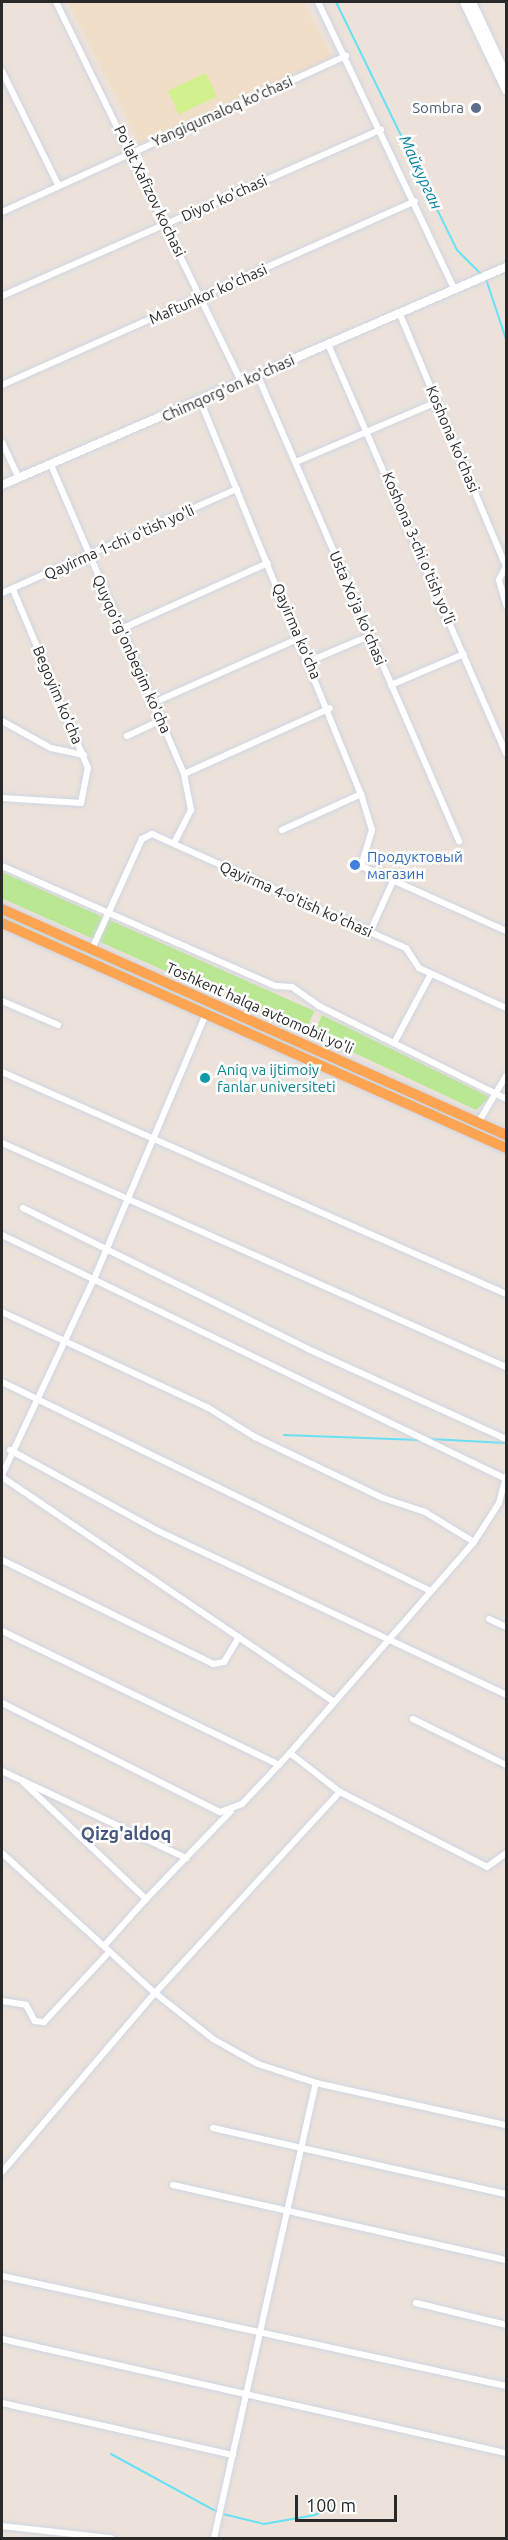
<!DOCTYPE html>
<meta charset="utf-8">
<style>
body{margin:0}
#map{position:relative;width:508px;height:2540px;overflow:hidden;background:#ede2da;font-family:Ubuntu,sans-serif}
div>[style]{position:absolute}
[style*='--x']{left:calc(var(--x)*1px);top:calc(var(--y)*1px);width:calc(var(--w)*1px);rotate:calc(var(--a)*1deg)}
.education>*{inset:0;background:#f0dec8}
.green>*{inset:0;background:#b9e792;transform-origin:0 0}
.pitch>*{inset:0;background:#d2f08d;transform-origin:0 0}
.stream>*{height:2px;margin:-1px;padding:0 1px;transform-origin:1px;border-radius:1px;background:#65e1f6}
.roads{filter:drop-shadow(0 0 2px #cfd5e3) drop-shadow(0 0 2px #cfd5e3)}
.minor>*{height:6px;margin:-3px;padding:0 3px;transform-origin:3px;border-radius:3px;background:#fff}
.tertiary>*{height:8px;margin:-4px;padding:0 4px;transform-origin:4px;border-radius:4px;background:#fff}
.secondary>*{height:8px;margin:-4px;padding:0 4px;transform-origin:4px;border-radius:4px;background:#fff}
.trunk>*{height:10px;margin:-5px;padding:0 5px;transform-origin:5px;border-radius:5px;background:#fca452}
.dots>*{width:16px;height:16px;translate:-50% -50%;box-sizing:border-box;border:3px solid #fff;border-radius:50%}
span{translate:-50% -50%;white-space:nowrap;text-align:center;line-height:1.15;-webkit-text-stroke:5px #fff;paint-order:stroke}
.service-label{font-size:15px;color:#4e5e75}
.right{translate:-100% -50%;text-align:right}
.street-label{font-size:15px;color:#292929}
.shop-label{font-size:15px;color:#366cbe}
.left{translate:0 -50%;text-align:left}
.culture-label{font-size:15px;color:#0d838f}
.water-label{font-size:16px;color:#047fa2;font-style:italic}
.quarter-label{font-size:18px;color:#47577d;font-weight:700}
.frame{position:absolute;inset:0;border:3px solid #292929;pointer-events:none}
.scale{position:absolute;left:295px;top:2495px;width:102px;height:27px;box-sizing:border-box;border:3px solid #292929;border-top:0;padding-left:8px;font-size:18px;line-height:21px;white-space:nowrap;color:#292929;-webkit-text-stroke:4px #fff;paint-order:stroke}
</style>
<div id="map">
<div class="education">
<i style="clip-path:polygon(68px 2px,304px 2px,332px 57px,139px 144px)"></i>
</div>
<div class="green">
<i style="left:2px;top:872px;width:342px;height:24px;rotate:24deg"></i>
<i style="left:2px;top:914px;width:527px;height:5px;rotate:24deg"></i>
<i style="clip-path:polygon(322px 1015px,490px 1097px,476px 1110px,314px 1034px)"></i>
</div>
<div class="pitch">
<i style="left:206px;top:73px;width:26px;height:42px;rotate:65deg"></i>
</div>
<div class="stream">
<i style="--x:336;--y:2;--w:276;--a:64"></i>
<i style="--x:457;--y:250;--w:35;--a:45"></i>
<i style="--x:486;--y:279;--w:63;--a:71.6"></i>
<i style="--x:284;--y:1435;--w:135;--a:2.1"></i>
<i style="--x:430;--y:1439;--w:76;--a:3"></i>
<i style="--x:111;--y:2454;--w:123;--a:28.6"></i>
<i style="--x:219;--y:2513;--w:46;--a:13.7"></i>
<i style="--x:264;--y:2524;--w:52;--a:-10"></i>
<i style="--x:315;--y:2515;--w:19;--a:-28"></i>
</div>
<div class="roads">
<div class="minor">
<i style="--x:56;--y:2;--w:423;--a:64"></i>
<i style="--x:318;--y:2;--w:314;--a:64.6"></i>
<i style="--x:2;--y:71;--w:125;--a:63.8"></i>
<i style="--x:2;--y:212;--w:378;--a:-24.4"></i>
<i style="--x:2;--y:296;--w:414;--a:-23.7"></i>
<i style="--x:399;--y:312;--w:276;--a:67.2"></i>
<i style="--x:328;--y:344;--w:446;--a:66.5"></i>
<i style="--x:257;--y:374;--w:509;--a:66.61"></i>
<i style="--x:2;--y:385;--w:452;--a:-24"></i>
<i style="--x:200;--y:400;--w:426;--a:67.8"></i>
<i style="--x:361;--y:794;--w:38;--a:73"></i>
<i style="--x:372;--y:830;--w:38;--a:107"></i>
<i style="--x:361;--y:866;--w:159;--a:24.1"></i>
<i style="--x:2;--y:442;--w:40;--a:65"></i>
<i style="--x:296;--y:462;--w:153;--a:-23.1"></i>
<i style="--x:51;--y:465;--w:336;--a:66.7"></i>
<i style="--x:184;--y:774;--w:37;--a:79"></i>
<i style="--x:191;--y:810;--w:37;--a:117"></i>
<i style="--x:506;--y:566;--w:16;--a:117"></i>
<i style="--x:499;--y:580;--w:26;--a:74"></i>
<i style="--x:2;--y:593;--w:257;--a:-23.9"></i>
<i style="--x:121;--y:629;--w:161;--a:-24.2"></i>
<i style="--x:310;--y:661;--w:64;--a:-23"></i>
<i style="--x:391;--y:685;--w:79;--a:-23"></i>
<i style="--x:153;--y:703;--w:161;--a:-23.9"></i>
<i style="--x:2;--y:721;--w:56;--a:28.9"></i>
<i style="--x:51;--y:748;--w:34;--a:12"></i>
<i style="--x:127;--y:736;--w:38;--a:-25"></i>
<i style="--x:184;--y:774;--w:160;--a:-24.3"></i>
<i style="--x:2;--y:798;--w:79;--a:3.6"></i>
<i style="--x:81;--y:803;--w:36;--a:-79"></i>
<i style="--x:88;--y:768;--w:193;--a:-112.8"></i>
<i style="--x:282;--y:830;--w:87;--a:-24.5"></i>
<i style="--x:2;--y:866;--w:299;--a:23.7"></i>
<i style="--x:276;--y:986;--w:16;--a:4"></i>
<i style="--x:292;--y:987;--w:33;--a:35"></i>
<i style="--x:319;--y:1006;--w:209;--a:26.4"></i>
<i style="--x:370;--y:932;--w:56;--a:-65.7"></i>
<i style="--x:92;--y:949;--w:121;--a:-65.6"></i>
<i style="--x:142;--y:839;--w:11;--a:-27"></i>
<i style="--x:152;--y:834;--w:278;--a:24.2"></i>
<i style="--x:406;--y:948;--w:24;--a:57"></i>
<i style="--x:419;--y:968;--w:96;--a:24.7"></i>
<i style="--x:2;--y:1001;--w:61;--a:23.2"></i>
<i style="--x:394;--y:1043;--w:78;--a:-61.8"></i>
<i style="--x:2;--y:1072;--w:551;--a:23.77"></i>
<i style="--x:478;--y:1123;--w:55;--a:-59.2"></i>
<i style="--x:2;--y:1143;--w:552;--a:23.96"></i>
<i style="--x:23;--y:1208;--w:318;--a:26.3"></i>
<i style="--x:308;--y:1349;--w:217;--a:24.4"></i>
<i style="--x:2;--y:1235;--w:560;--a:25.83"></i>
<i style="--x:2;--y:1312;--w:226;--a:24.9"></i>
<i style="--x:207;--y:1407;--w:57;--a:32"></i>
<i style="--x:255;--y:1437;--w:142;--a:25.5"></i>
<i style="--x:383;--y:1498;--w:44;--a:18.4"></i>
<i style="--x:425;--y:1512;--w:57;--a:31.5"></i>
<i style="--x:474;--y:1542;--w:46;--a:-57.3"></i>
<i style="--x:499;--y:1503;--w:28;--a:-75"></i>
<i style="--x:2;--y:1382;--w:476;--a:26"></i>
<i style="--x:10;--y:1450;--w:166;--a:28.7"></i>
<i style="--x:156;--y:1530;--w:387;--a:25.2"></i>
<i style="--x:2;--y:1475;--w:217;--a:-64.9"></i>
<i style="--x:94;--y:1279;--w:288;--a:-67.1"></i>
<i style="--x:2;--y:1477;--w:400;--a:34.1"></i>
<i style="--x:2;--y:1560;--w:235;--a:26.2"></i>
<i style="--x:213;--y:1664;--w:11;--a:-10"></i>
<i style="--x:224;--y:1662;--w:29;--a:-59"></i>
<i style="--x:489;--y:1619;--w:19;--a:25"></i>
<i style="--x:2;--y:1631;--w:308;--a:25.8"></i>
<i style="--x:2;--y:1703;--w:244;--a:26.6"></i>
<i style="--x:220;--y:1812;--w:23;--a:-20"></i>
<i style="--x:242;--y:1804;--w:70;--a:-46.7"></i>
<i style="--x:290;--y:1753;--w:63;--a:38"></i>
<i style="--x:340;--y:1792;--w:165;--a:27"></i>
<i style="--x:487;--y:1867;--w:24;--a:-36"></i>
<i style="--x:413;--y:1719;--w:104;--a:26.3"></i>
<i style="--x:290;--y:1753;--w:280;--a:-48.9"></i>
<i style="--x:2;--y:1771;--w:204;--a:25.3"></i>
<i style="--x:23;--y:1782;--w:170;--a:43.6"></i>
<i style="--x:146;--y:1899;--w:63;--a:131.8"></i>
<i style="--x:2;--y:1853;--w:207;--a:42.5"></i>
<i style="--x:155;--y:1993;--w:74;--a:38.4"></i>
<i style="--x:213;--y:2039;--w:51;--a:29.1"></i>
<i style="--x:258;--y:2064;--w:61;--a:18.1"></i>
<i style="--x:316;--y:2083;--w:195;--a:12.5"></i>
<i style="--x:146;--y:1899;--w:122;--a:-46"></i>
<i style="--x:2;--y:2001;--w:24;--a:9"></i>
<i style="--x:26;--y:2005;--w:18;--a:61"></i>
<i style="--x:35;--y:2021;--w:9;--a:6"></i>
<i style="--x:44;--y:2022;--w:96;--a:-47.1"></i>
<i style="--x:213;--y:2128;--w:300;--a:12.7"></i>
<i style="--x:2;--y:2172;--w:235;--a:-49.5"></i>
<i style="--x:155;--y:1993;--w:273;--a:-47.4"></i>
<i style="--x:173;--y:2185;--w:341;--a:12.7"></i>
<i style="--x:2;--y:2276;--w:516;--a:12.31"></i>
<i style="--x:416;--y:2303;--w:93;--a:13.7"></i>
<i style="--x:2;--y:2339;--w:517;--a:12.75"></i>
<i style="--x:2;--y:2403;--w:237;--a:12.7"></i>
<i style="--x:2;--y:2526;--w:110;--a:6.3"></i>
<i style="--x:214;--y:2538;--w:466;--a:-77.4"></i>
</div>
<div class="tertiary">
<i style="--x:2;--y:485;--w:549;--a:-23.39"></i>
</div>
<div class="secondary">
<i style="--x:464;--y:2;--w:98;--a:64.5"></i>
<i style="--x:472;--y:2;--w:81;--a:65"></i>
</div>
<div class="trunk">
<i style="--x:2;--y:909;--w:552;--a:24.15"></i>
<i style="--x:2;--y:923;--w:552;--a:24.06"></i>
</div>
</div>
<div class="dots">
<i style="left:476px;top:108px;background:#5c6f8a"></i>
<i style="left:355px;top:865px;background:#3f7fe0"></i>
<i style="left:205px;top:1078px;background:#0f9aa8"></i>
</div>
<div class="service-label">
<span class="right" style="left:464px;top:108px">Sombra</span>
</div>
<div class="street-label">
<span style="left:222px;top:111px;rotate:-24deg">Yangiqumaloq ko'chasi</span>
<span style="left:150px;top:191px;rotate:64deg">Po'lat Xafizov kochasi</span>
<span style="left:224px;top:198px;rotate:-24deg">Diyor ko'chasi</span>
<span style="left:208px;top:294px;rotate:-24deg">Maftunkor ko'chasi</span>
<span style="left:228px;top:388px;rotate:-24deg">Chimqorg'on ko'chasi</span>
<span style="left:453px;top:439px;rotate:67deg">Koshona ko'chasi</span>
<span style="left:119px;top:542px;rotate:-24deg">Qayirma 1-chi o'tish yo'li</span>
<span style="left:419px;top:548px;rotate:67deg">Koshona 3-chi o'tish yo'li</span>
<span style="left:358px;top:608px;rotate:67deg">Usta Xo'ja ko'chasi</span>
<span style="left:297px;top:631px;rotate:67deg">Qayirma ko'cha</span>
<span style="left:132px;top:654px;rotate:66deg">Quyqo'rg'onbegim ko'cha</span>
<span style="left:58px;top:695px;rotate:67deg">Begoyim ko'cha</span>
<span style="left:296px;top:899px;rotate:24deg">Qayirma 4-o'tish ko'chasi</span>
<span style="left:260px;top:1008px;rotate:24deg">Toshkent halqa avtomobil yo'li</span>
</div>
<div class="shop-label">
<span class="left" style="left:367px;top:865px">Продуктовый<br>магазин</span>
</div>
<div class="culture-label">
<span class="left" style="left:217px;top:1078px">Aniq va ijtimoiy<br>fanlar universiteti</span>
</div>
<div class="water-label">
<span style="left:421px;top:172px;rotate:65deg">Майкурган</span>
</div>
<div class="quarter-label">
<span style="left:126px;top:1833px">Qizg'aldoq</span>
</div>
<div class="frame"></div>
<div class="scale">100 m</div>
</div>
